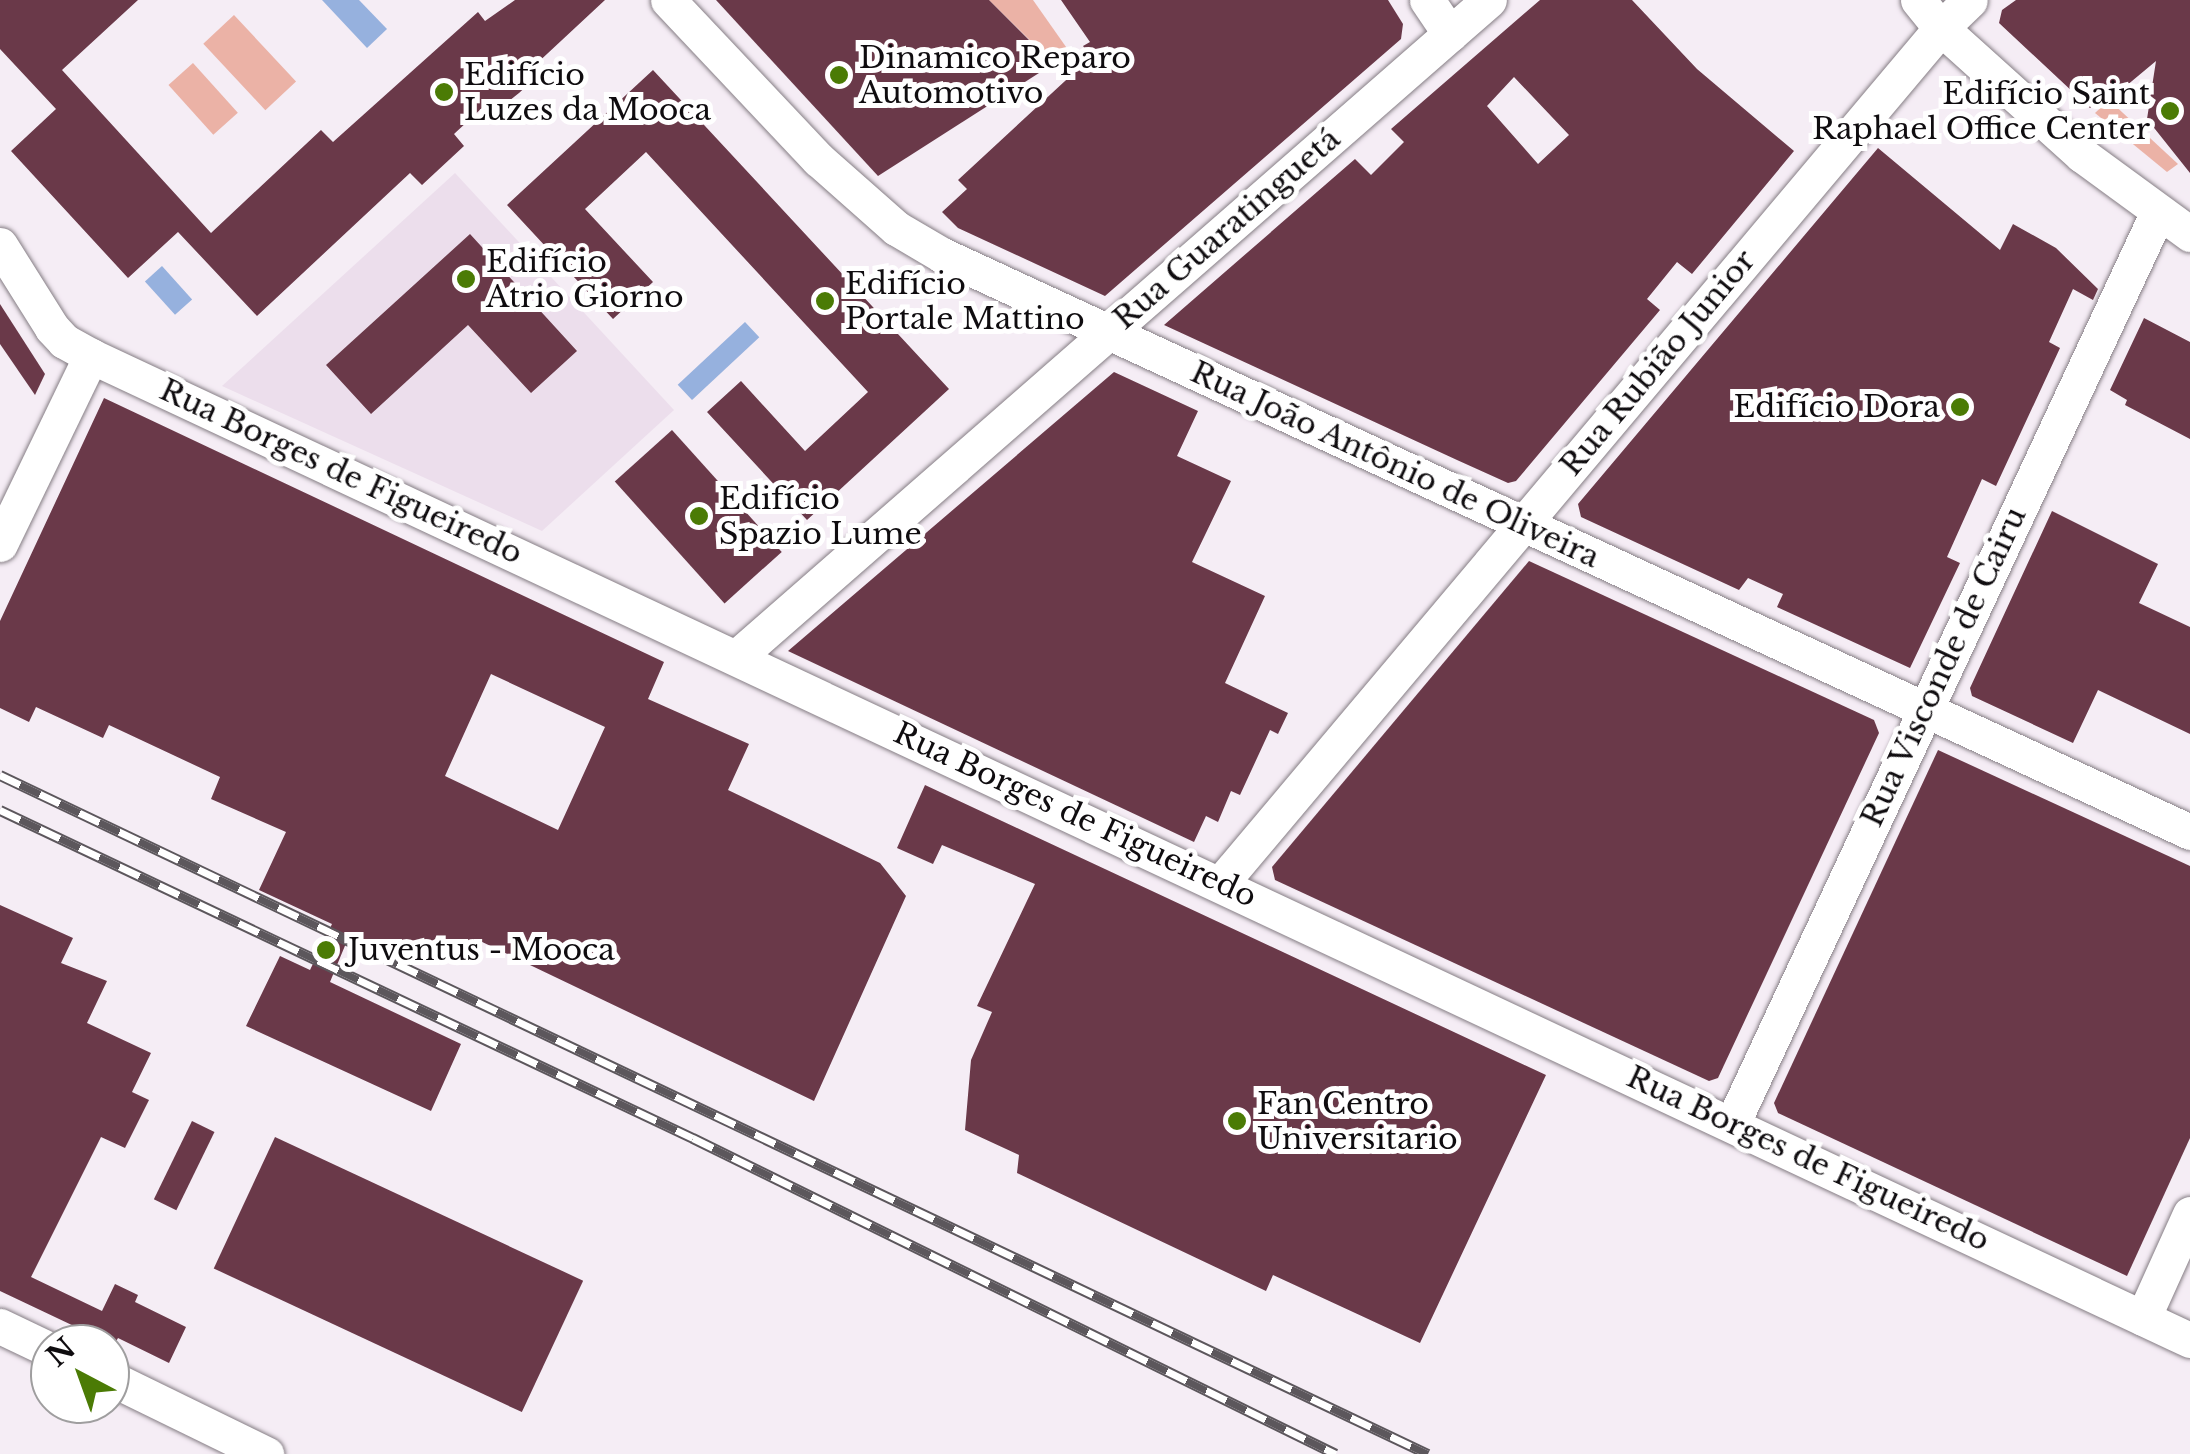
<!DOCTYPE html>
<meta charset="utf-8">
<style>
body{margin:0}
#map{position:relative;width:2190px;height:1454px;overflow:hidden;background:#f5edf5;font-family:"Libre Baskerville",serif}
div>[style]{position:absolute}
[style*='--x']{left:calc(var(--x)*1px);top:calc(var(--y)*1px);width:calc(var(--w)*1px);rotate:calc(var(--a)*1deg)}
.built>*{inset:0;background:#ecdeec}
.green>*{inset:0;background:#ebb2a6;transform-origin:0 0}
.water>*{inset:0;background:#96b1de;transform-origin:0 0}
.building>*{inset:0;background:#6a3949;transform-origin:0 0}
.roads{filter:drop-shadow(0 0 2px #857d84) drop-shadow(0 0 2px #857d84)}
.minor>*{height:35px;margin:-17.5px;padding:0 17.5px;transform-origin:17.5px;border-radius:17.5px;background:#fff}
.rail>*{height:11px;margin-top:-5.5px;transform-origin:0;background:repeating-linear-gradient(90deg,#fff 0 22px,#5c575c 0 44px);box-sizing:border-box;border-block:2px solid #5c575c}
.dots>*{width:28px;height:28px;translate:-50% -50%;box-sizing:border-box;border:5px solid #fff;border-radius:50%}
span{translate:-50% -50%;white-space:nowrap;text-align:center;line-height:1.15;-webkit-text-stroke:10px #fff;paint-order:stroke}
.poi-label{font-size:30px;color:#0f0c0f}
.left{translate:0 -50%;text-align:left}
.right{translate:-100% -50%;text-align:right}
.street-label{font-size:30px;color:#0f0c0f}
.north{position:absolute;left:30px;top:1324px;width:100px;height:100px;box-sizing:border-box;background:#fff;border:2px solid #9f9e9f;border-radius:50%;rotate:319deg;font-size:28px;font-weight:700;line-height:40px;text-align:center;color:#0f0c0f}
.north::after{content:'';display:block;margin:auto;width:35px;height:45px;background:#4b7b05;clip-path:polygon(50% 0,100% 100%,50% 72%,0 100%)}
</style>
<div id="map">
<div class="built">
<i style="clip-path:polygon(455px 173px,674px 410px,542px 531px,222px 386px)"></i>
</div>
<div class="green">
<i style="clip-path:polygon(989px 0,1033px 0,1071px 54px,1055px 65px)"></i>
<i style="left:234px;top:15px;width:91px;height:42px;rotate:47deg"></i>
<i style="left:193px;top:63px;width:67px;height:33px;rotate:48deg"></i>
<i style="clip-path:polygon(2109px 100px,2178px 164px,2167px 172px,2095px 113px)"></i>
</div>
<div class="water">
<i style="clip-path:polygon(322px 0,359px 0,387px 29px,367px 48px)"></i>
<i style="left:162px;top:266px;width:45px;height:23px;rotate:48deg"></i>
<i style="left:745px;top:322px;width:21px;height:92px;rotate:47deg"></i>
</div>
<div class="building">
<i style="clip-path:polygon(0 0,138px 0,62px 70px,211px 233px,321px 130px,333px 142px,478px 12px,485px 21px,515px 0,605px 0,533px 67px,540px 74px,519px 93px,490px 116px,482px 108px,454px 134px,464px 146px,422px 185px,410px 173px,257px 316px,178px 232px,128px 278px,11px 151px,56px 109px,0 49px)"></i>
<i style="clip-path:polygon(716px 0,989px 0,1053px 64px,878px 176px)"></i>
<i style="clip-path:polygon(1061px 0,1388px 0,1403px 24px,1401px 39px,1105px 296px,958px 228px,942px 212px,967px 189px,958px 180px,1091px 57px,1083px 46px,1090px 42px)"></i>
<i style="clip-path:polygon(evenodd,1540px 0,1632px 0,1697px 69px,1794px 151px,1692px 274px,1677px 262px,1647px 299px,1660px 310px,1516px 481px,1508px 483px,1457px 460px,1164px 325px,1355px 159px,1371px 175px,1404px 142px,1391px 129px,1540px 0,1514px 77px,1569px 135px,1538px 164px,1487px 106px,1514px 77px)"></i>
<i style="clip-path:polygon(2016px 0,2190px 0,2190px 173px,2147px 119px,2156px 61px,2114px 96px,2109px 91px,2090px 108px,1999px 23px,2002px 10px)"></i>
<i style="clip-path:polygon(653px 70px,949px 389px,807px 520px,707px 412px,741px 381px,805px 451px,868px 392px,646px 152px,585px 209px,653px 282px,613px 319px,507px 205px)"></i>
<i style="clip-path:polygon(1878px 148px,2000px 250px,2013px 224px,2056px 248px,2098px 289px,2093px 300px,2073px 289px,2049px 342px,2060px 348px,1996px 486px,1982px 479px,1947px 557px,1960px 563px,1910px 668px,1777px 607px,1783px 594px,1748px 578px,1739px 590px,1581px 517px,1578px 504px)"></i>
<i style="clip-path:polygon(470px 234px,577px 351px,531px 393px,468px 325px,371px 414px,326px 365px)"></i>
<i style="clip-path:polygon(0 304px,45px 374px,35px 395px,0 344px)"></i>
<i style="clip-path:polygon(2144px 318px,2190px 342px,2190px 439px,2125px 405px,2127px 400px,2110px 390px)"></i>
<i style="clip-path:polygon(1114px 372px,1198px 411px,1177px 456px,1231px 481px,1192px 562px,1265px 596px,1225px 683px,1288px 713px,1278px 734px,1270px 730px,1240px 795px,1231px 791px,1218px 822px,1206px 816px,1194px 842px,788px 651px)"></i>
<i style="clip-path:polygon(evenodd,104px 398px,664px 662px,648px 699px,749px 744px,728px 790px,880px 863px,906px 896px,814px 1101px,478px 940px,385px 953px,349px 936px,330px 982px,461px 1044px,431px 1111px,246px 1026px,280px 956px,310px 970px,332px 924px,259px 890px,286px 832px,211px 799px,220px 777px,109px 725px,103px 738px,36px 707px,29px 722px,0 708px,0 621px,104px 398px,491px 674px,605px 727px,558px 830px,445px 776px,491px 674px)"></i>
<i style="left:672px;top:430px;width:164px;height:77px;rotate:48deg"></i>
<i style="clip-path:polygon(2052px 511px,2158px 564px,2139px 603px,2190px 627px,2190px 734px,2098px 690px,2073px 743px,1972px 696px,1970px 688px)"></i>
<i style="clip-path:polygon(1529px 561px,1874px 720px,1879px 733px,1718px 1078px,1709px 1081px,1275px 880px,1272px 867px)"></i>
<i style="clip-path:polygon(1938px 750px,2190px 866px,2190px 1138px,2127px 1276px,1778px 1113px,1774px 1103px)"></i>
<i style="clip-path:polygon(925px 785px,1546px 1075px,1420px 1343px,1273px 1275px,1266px 1291px,1017px 1173px,1019px 1155px,965px 1130px,971px 1060px,992px 1012px,977px 1006px,1035px 884px,942px 845px,933px 864px,897px 848px)"></i>
<i style="clip-path:polygon(0 905px,73px 938px,61px 963px,107px 981px,87px 1023px,151px 1053px,132px 1092px,149px 1100px,125px 1148px,101px 1137px,31px 1277px,102px 1311px,115px 1284px,138px 1295px,135px 1302px,186px 1327px,169px 1363px,118px 1338px,114px 1345px,0 1291px)"></i>
<i style="left:192px;top:1121px;width:25px;height:87px;rotate:26deg"></i>
<i style="left:275px;top:1137px;width:340px;height:145px;rotate:25deg"></i>
</div>
<div class="roads">
<div class="minor">
<i style="--x:668;--y:0;--w:219;--a:46.7"></i>
<i style="--x:818;--y:159;--w:104;--a:41.5"></i>
<i style="--x:896;--y:228;--w:53;--a:30.4"></i>
<i style="--x:942;--y:255;--w:1375;--a:24.81"></i>
<i style="--x:1427;--y:0;--w:41;--a:55.9"></i>
<i style="--x:1918;--y:0;--w:36;--a:51"></i>
<i style="--x:1941;--y:28;--w:190;--a:42"></i>
<i style="--x:2082;--y:155;--w:134;--a:36.2"></i>
<i style="--x:0;--y:245;--w:98;--a:57.9"></i>
<i style="--x:52;--y:328;--w:18;--a:47"></i>
<i style="--x:64;--y:341;--w:31;--a:29"></i>
<i style="--x:91;--y:356;--w:2318;--a:25.12"></i>
<i style="--x:0;--y:544;--w:209;--a:-64.2"></i>
<i style="--x:738;--y:656;--w:997;--a:-41.14"></i>
<i style="--x:1221;--y:883;--w:1118;--a:-49.9"></i>
<i style="--x:1941;--y:28;--w:40;--a:-44"></i>
<i style="--x:1733;--y:1122;--w:1004;--a:-64.97"></i>
<i style="--x:2143;--y:1318;--w:114;--a:-65.7"></i>
<i style="--x:0;--y:1326;--w:55;--a:25.6"></i>
<i style="--x:110;--y:1378;--w:174;--a:26"></i>
</div>
</div>
<div class="rail">
<i style="--x:0;--y:775;--w:1581;--a:25.43"></i>
<i style="--x:0;--y:810;--w:767;--a:25.33"></i>
<i style="--x:693;--y:1138;--w:716;--a:26.17"></i>
</div>
<div class="dots">
<i style="left:839px;top:75px;background:#4b7b05"></i>
<i style="left:444px;top:92px;background:#4b7b05"></i>
<i style="left:2170px;top:111px;background:#4b7b05"></i>
<i style="left:466px;top:279px;background:#4b7b05"></i>
<i style="left:825px;top:301px;background:#4b7b05"></i>
<i style="left:1960px;top:407px;background:#4b7b05"></i>
<i style="left:699px;top:516px;background:#4b7b05"></i>
<i style="left:326px;top:950px;background:#4b7b05"></i>
<i style="left:1237px;top:1121px;background:#4b7b05"></i>
</div>
<div class="poi-label">
<span class="left" style="left:859px;top:75px">Dinamico Reparo<br>Automotivo</span>
<span class="left" style="left:464px;top:92px">Edifício<br>Luzes da Mooca</span>
<span class="right" style="left:2150px;top:111px">Edifício Saint<br>Raphael Office Center</span>
<span class="left" style="left:486px;top:279px">Edifício<br>Atrio Giorno</span>
<span class="left" style="left:845px;top:301px">Edifício<br>Portale Mattino</span>
<span class="right" style="left:1940px;top:407px">Edifício Dora</span>
<span class="left" style="left:719px;top:516px">Edifício<br>Spazio Lume</span>
<span class="left" style="left:348px;top:950px">Juventus - Mooca</span>
<span class="left" style="left:1257px;top:1121px">Fan Centro<br>Universitario</span>
</div>
<div class="street-label">
<span style="left:1227px;top:229px;rotate:-41deg">Rua Guaratinguetá</span>
<span style="left:1658px;top:363px;rotate:-50deg">Rua Rubião Junior</span>
<span style="left:1395px;top:465px;rotate:25deg">Rua João Antônio de Oliveira</span>
<span style="left:341px;top:472px;rotate:25deg">Rua Borges de Figueiredo</span>
<span style="left:1944px;top:667px;rotate:-65deg">Rua Visconde de Cairu</span>
<span style="left:1075px;top:815px;rotate:25deg">Rua Borges de Figueiredo</span>
<span style="left:1808px;top:1159px;rotate:25deg">Rua Borges de Figueiredo</span>
</div>
<div class="north">N</div>
</div>
